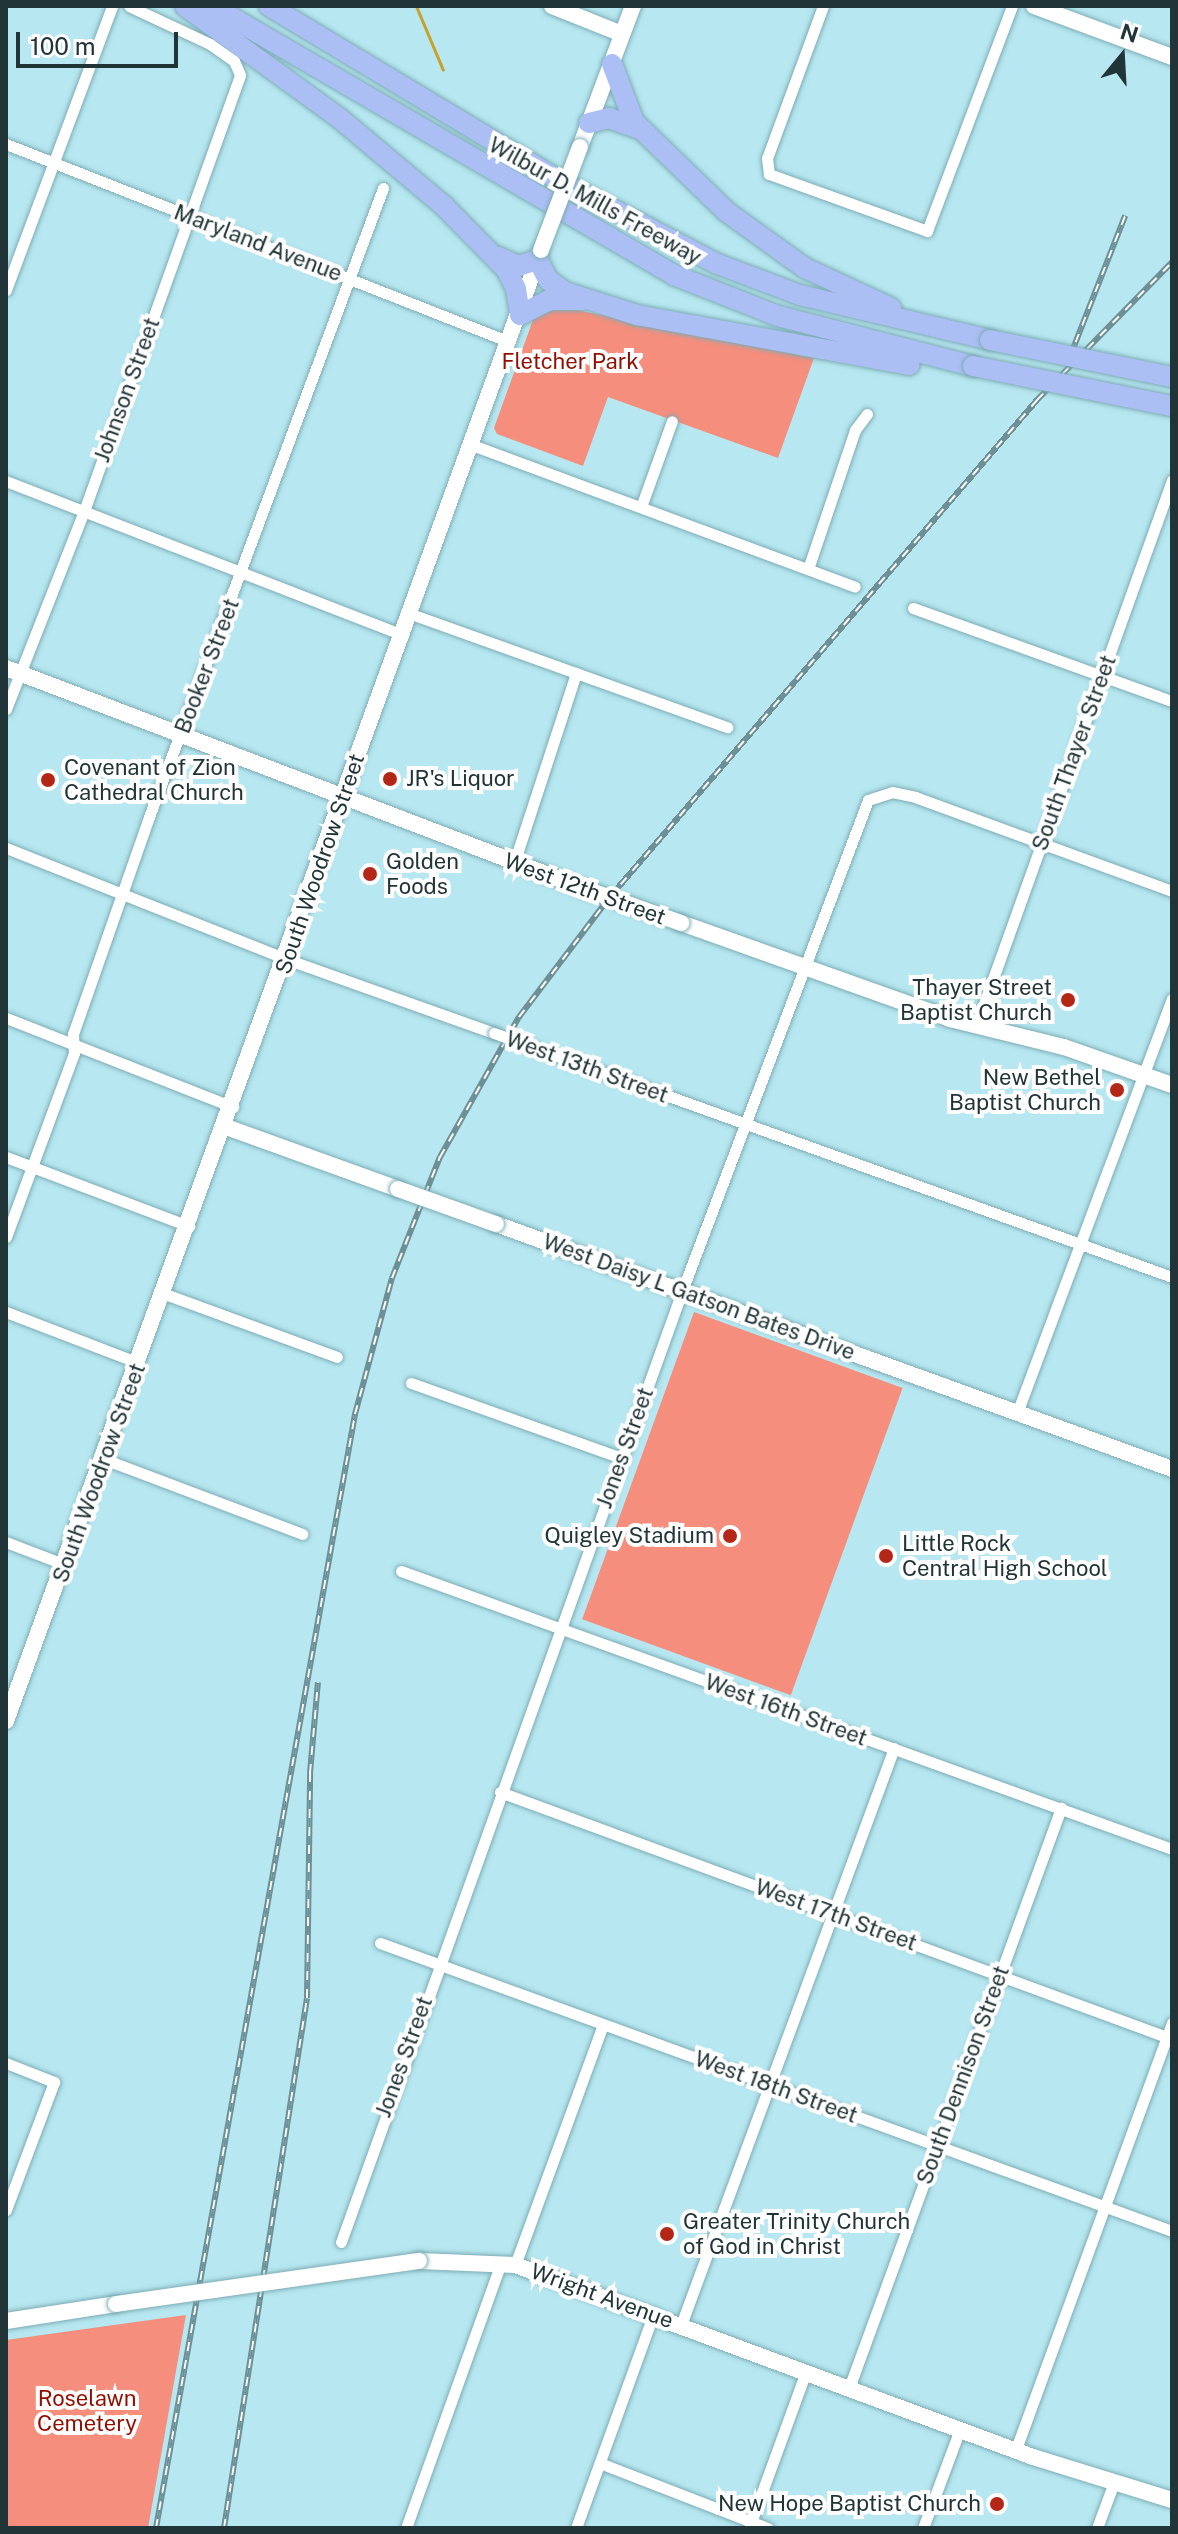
<!DOCTYPE html>
<style>
body{margin:0}
#map{position:relative;width:1178px;height:2534px;overflow:hidden;background:#b7e7f0;font-family:"Public Sans",sans-serif}
div>[style]{position:absolute}
[style*='--x']{left:calc(var(--x)*1px);top:calc(var(--y)*1px);width:calc(var(--w)*1px);rotate:calc(var(--a)*1deg)}
.green>*{inset:0;background:#f58e7d;transform-origin:0 0}
.stream>*{height:3px;margin:-1.5px;padding:0 1.5px;transform-origin:1.5px;border-radius:1.5px;background:#c7a229}
.roads{filter:drop-shadow(0 0 2px #7dacb5) drop-shadow(0 0 2px #7dacb5)}
.street>*{height:11px;margin:-5.5px;padding:0 5.5px;transform-origin:5.5px;border-radius:5.5px;background:#fff}
.secondary>*{height:16px;margin:-8px;padding:0 8px;transform-origin:8px;border-radius:8px;background:#fff}
.highway>*{height:20px;margin:-10px;padding:0 10px;transform-origin:10px;border-radius:10px;background:#acbff5}
.rail>*{height:6px;margin-top:-3px;transform-origin:0;background:repeating-linear-gradient(90deg,#fefefe 0 9px,#6d8f95 0 18px);box-sizing:border-box;border-block:2px solid #6d8f95}
.bridges{filter:drop-shadow(0 0 2px #7dacb5) drop-shadow(0 0 2px #7dacb5)}
.street-bridge>*{height:11px;margin:-5.5px;padding:0 5.5px;transform-origin:5.5px;border-radius:5.5px;background:#fff}
.secondary-bridge>*{height:16px;margin:-8px;padding:0 8px;transform-origin:8px;border-radius:8px;background:#fff}
.highway-bridge>*{height:20px;margin:-10px;padding:0 10px;transform-origin:10px;border-radius:10px;background:#acbff5}
.dots>*{width:22px;height:22px;translate:-50% -50%;box-sizing:border-box;border:4px solid #fefefe;border-radius:50%}
span{translate:-50% -50%;white-space:nowrap;text-align:center;line-height:1.15;-webkit-text-stroke:8px #fefefe;paint-order:stroke}
.street-label{font-size:22px;color:#213538}
.park-label{font-size:22px;color:#940d01}
.poi-label{font-size:22px;color:#213538}
.left{translate:0 -50%;text-align:left}
.right{translate:-100% -50%;text-align:right}
.frame{position:absolute;inset:0;border:8px solid #213538;pointer-events:none}
.north{position:absolute;left:1082px;top:16px;width:80px;height:80px;-webkit-text-stroke:6px #fefefe;paint-order:stroke;rotate:18deg;font-size:22px;font-weight:700;line-height:32px;text-align:center;color:#213538}
.north::after{content:'';display:block;margin:auto;width:28px;height:36px;background:#213538;clip-path:polygon(50% 0,100% 100%,50% 72%,0 100%)}
.scale{position:absolute;left:16px;top:32px;width:162px;height:36px;box-sizing:border-box;border:4px solid #213538;border-top:0;padding-left:10px;font-size:24px;line-height:28px;white-space:nowrap;color:#213538;-webkit-text-stroke:6px #fefefe;paint-order:stroke}
</style>
<div id="map">
<div class="green">
<i style="clip-path:polygon(562px 307px,814px 358px,778px 458px,608px 397px,583px 466px,497px 434px,494px 428px,534px 317px)"></i>
<i style="left:694px;top:1312px;width:222px;height:327px;rotate:20deg"></i>
<i style="clip-path:polygon(186px 2315px,148px 2528px,6px 2528px,6px 2340px)"></i>
</div>
<div class="stream">
<i style="--x:416;--y:6;--w:69;--a:67.1"></i>
</div>
<div class="roads">
<div class="street">
<i style="--x:823;--y:6;--w:162;--a:110.2"></i>
<i style="--x:767;--y:158;--w:16;--a:83"></i>
<i style="--x:769;--y:174;--w:168;--a:19.8"></i>
<i style="--x:927;--y:231;--w:241;--a:-69.3"></i>
<i style="--x:6;--y:144;--w:541;--a:21.45"></i>
<i style="--x:6;--y:290;--w:303;--a:-69.5"></i>
<i style="--x:472;--y:445;--w:408;--a:20.3"></i>
<i style="--x:6;--y:481;--w:426;--a:21.2"></i>
<i style="--x:641;--y:507;--w:91;--a:-70.2"></i>
<i style="--x:808;--y:569;--w:147;--a:-71.3"></i>
<i style="--x:855;--y:430;--w:20;--a:-53"></i>
<i style="--x:913;--y:608;--w:275;--a:19.8"></i>
<i style="--x:411;--y:614;--w:336;--a:19.7"></i>
<i style="--x:6;--y:709;--w:213;--a:-68.5"></i>
<i style="--x:84;--y:511;--w:463;--a:-70.3"></i>
<i style="--x:240;--y:75;--w:15;--a:-113"></i>
<i style="--x:234;--y:61;--w:29;--a:-145"></i>
<i style="--x:210;--y:44;--w:89;--a:-154.9"></i>
<i style="--x:6;--y:848;--w:301;--a:21.6"></i>
<i style="--x:286;--y:959;--w:221;--a:19.6"></i>
<i style="--x:514;--y:863;--w:200;--a:-71.9"></i>
<i style="--x:6;--y:1018;--w:244;--a:21.4"></i>
<i style="--x:976;--y:1026;--w:580;--a:-70.25"></i>
<i style="--x:571;--y:1061;--w:639;--a:19.77"></i>
<i style="--x:6;--y:1157;--w:196;--a:20.7"></i>
<i style="--x:6;--y:1237;--w:196;--a:-69.7"></i>
<i style="--x:74;--y:1053;--w:19;--a:-93"></i>
<i style="--x:73;--y:1034;--w:230;--a:-70.7"></i>
<i style="--x:149;--y:817;--w:671;--a:-69.59"></i>
<i style="--x:165;--y:1294;--w:183;--a:20.1"></i>
<i style="--x:6;--y:1312;--w:142;--a:21"></i>
<i style="--x:411;--y:1383;--w:224;--a:19.6"></i>
<i style="--x:1017;--y:1413;--w:442;--a:-69.5"></i>
<i style="--x:104;--y:1459;--w:212;--a:20.7"></i>
<i style="--x:6;--y:1542;--w:64;--a:21"></i>
<i style="--x:401;--y:1571;--w:820;--a:19.83"></i>
<i style="--x:500;--y:1792;--w:716;--a:20.18"></i>
<i style="--x:380;--y:1943;--w:843;--a:19.98"></i>
<i style="--x:6;--y:2063;--w:52;--a:21.6"></i>
<i style="--x:54;--y:2082;--w:137;--a:110.6"></i>
<i style="--x:341;--y:2242;--w:1010;--a:-70.27"></i>
<i style="--x:682;--y:1291;--w:525;--a:-69.25"></i>
<i style="--x:868;--y:800;--w:25;--a:-18"></i>
<i style="--x:892;--y:792;--w:24;--a:12"></i>
<i style="--x:915;--y:797;--w:274;--a:20.1"></i>
<i style="--x:515;--y:2265;--w:256;--a:-69.9"></i>
<i style="--x:681;--y:2325;--w:615;--a:-69.74"></i>
<i style="--x:849;--y:2388;--w:618;--a:-69.92"></i>
<i style="--x:1016;--y:2449;--w:454;--a:-69.9"></i>
<i style="--x:600;--y:2463;--w:180;--a:21.2"></i>
<i style="--x:406;--y:2528;--w:282;--a:-70.3"></i>
<i style="--x:576;--y:2528;--w:229;--a:-70.1"></i>
<i style="--x:749;--y:2528;--w:167;--a:-70"></i>
<i style="--x:923;--y:2528;--w:106;--a:-69.5"></i>
<i style="--x:1097;--y:2528;--w:46;--a:-69.6"></i>
</div>
<div class="secondary">
<i style="--x:552;--y:6;--w:75;--a:21.8"></i>
<i style="--x:1034;--y:6;--w:147;--a:20.3"></i>
<i style="--x:580;--y:147;--w:151;--a:-69.4"></i>
<i style="--x:6;--y:668;--w:623;--a:20.88"></i>
<i style="--x:681;--y:923;--w:286;--a:19.6"></i>
<i style="--x:950;--y:1019;--w:117;--a:13.8"></i>
<i style="--x:1064;--y:1047;--w:114;--a:19.4"></i>
<i style="--x:226;--y:1127;--w:183;--a:19.8"></i>
<i style="--x:496;--y:1224;--w:719;--a:19.92"></i>
<i style="--x:6;--y:1721;--w:1562;--a:-70.01"></i>
<i style="--x:419;--y:2261;--w:96;--a:2.4"></i>
<i style="--x:515;--y:2265;--w:552;--a:20.34"></i>
<i style="--x:1033;--y:2457;--w:145;--a:17.2"></i>
<i style="--x:6;--y:2321;--w:111;--a:-8.8"></i>
</div>
<div class="highway">
<i style="--x:185;--y:6;--w:189;--a:36"></i>
<i style="--x:338;--y:117;--w:138;--a:40"></i>
<i style="--x:444;--y:206;--w:88;--a:45.5"></i>
<i style="--x:506;--y:269;--w:22;--a:63"></i>
<i style="--x:516;--y:289;--w:26;--a:81"></i>
<i style="--x:520;--y:315;--w:33;--a:-27"></i>
<i style="--x:549;--y:300;--w:34;--a:0"></i>
<i style="--x:212;--y:6;--w:535;--a:30.21"></i>
<i style="--x:674;--y:275;--w:112;--a:21.5"></i>
<i style="--x:778;--y:316;--w:201;--a:14.4"></i>
<i style="--x:269;--y:6;--w:350;--a:31"></i>
<i style="--x:569;--y:186;--w:165;--a:27.8"></i>
<i style="--x:715;--y:263;--w:91;--a:20.6"></i>
<i style="--x:800;--y:295;--w:195;--a:13.3"></i>
<i style="--x:612;--y:64;--w:62;--a:69.2"></i>
<i style="--x:634;--y:122;--w:129;--a:44.1"></i>
<i style="--x:727;--y:212;--w:96;--a:35.7"></i>
<i style="--x:805;--y:268;--w:95;--a:24.9"></i>
<i style="--x:589;--y:123;--w:21;--a:-14"></i>
<i style="--x:609;--y:118;--w:32;--a:20"></i>
<i style="--x:498;--y:257;--w:22;--a:24"></i>
<i style="--x:518;--y:266;--w:21;--a:-17"></i>
<i style="--x:538;--y:260;--w:22;--a:63"></i>
<i style="--x:548;--y:280;--w:21;--a:35"></i>
<i style="--x:565;--y:292;--w:76;--a:17.7"></i>
<i style="--x:637;--y:315;--w:277;--a:10.4"></i>
</div>
</div>
<div class="rail">
<i style="--x:1069;--y:359;--w:154;--a:-68.6"></i>
<i style="--x:156;--y:2528;--w:1132;--a:-79.87"></i>
<i style="--x:355;--y:1414;--w:141;--a:-74.8"></i>
<i style="--x:392;--y:1278;--w:130;--a:-68.4"></i>
<i style="--x:440;--y:1157;--w:161;--a:-60.6"></i>
<i style="--x:519;--y:1017;--w:149;--a:-52.9"></i>
<i style="--x:609;--y:898;--w:657;--a:-49.32"></i>
<i style="--x:1037;--y:400;--w:193;--a:-45.6"></i>
<i style="--x:224;--y:2528;--w:536;--a:-81.1"></i>
<i style="--x:307;--y:1998;--w:225;--a:-89.2"></i>
<i style="--x:310;--y:1773;--w:91;--a:-85"></i>
</div>
<div class="bridges">
<div class="street-bridge">
<i style="--x:494;--y:1033;--w:82;--a:20"></i>
</div>
<div class="secondary-bridge">
<i style="--x:541;--y:250;--w:110;--a:-69.3"></i>
<i style="--x:588;--y:890;--w:99;--a:19.5"></i>
<i style="--x:398;--y:1189;--w:104;--a:19.7"></i>
<i style="--x:116;--y:2304;--w:306;--a:-8.1"></i>
</div>
<div class="highway-bridge">
<i style="--x:990;--y:340;--w:186;--a:11.5"></i>
<i style="--x:973;--y:366;--w:203;--a:11.4"></i>
</div>
</div>
<div class="dots">
<i style="left:390px;top:779px;background:#b42616"></i>
<i style="left:48px;top:780px;background:#b42616"></i>
<i style="left:370px;top:874px;background:#b42616"></i>
<i style="left:1068px;top:1000px;background:#b42616"></i>
<i style="left:1117px;top:1090px;background:#b42616"></i>
<i style="left:730px;top:1536px;background:#b42616"></i>
<i style="left:886px;top:1556px;background:#b42616"></i>
<i style="left:667px;top:2234px;background:#b42616"></i>
<i style="left:997px;top:2504px;background:#b42616"></i>
</div>
<div class="street-label">
<span style="left:595px;top:201px;rotate:29deg">Wilbur D. Mills Freeway</span>
<span style="left:258px;top:243px;rotate:21deg">Maryland Avenue</span>
<span style="left:127px;top:390px;rotate:-70deg">Johnson Street</span>
<span style="left:207px;top:666px;rotate:-69deg">Booker Street</span>
<span style="left:1074px;top:753px;rotate:-70deg">South Thayer Street</span>
<span style="left:320px;top:864px;rotate:-71deg">South Woodrow Street</span>
<span style="left:585px;top:889px;rotate:20deg">West 12th Street</span>
<span style="left:587px;top:1067px;rotate:20deg">West 13th Street</span>
<span style="left:699px;top:1297px;rotate:20deg">West Daisy L Gatson Bates Drive</span>
<span style="left:625px;top:1448px;rotate:-70deg">Jones Street</span>
<span style="left:99px;top:1473px;rotate:-70deg">South Woodrow Street</span>
<span style="left:786px;top:1710px;rotate:20deg">West 16th Street</span>
<span style="left:836px;top:1915px;rotate:20deg">West 17th Street</span>
<span style="left:404px;top:2057px;rotate:-70deg">Jones Street</span>
<span style="left:963px;top:2075px;rotate:-70deg">South Dennison Street</span>
<span style="left:776px;top:2087px;rotate:20deg">West 18th Street</span>
<span style="left:602px;top:2296px;rotate:20deg">Wright Avenue</span>
</div>
<div class="park-label">
<span style="left:570px;top:362px">Fletcher Park</span>
<span style="left:87px;top:2411px">Roselawn<br>Cemetery</span>
</div>
<div class="poi-label">
<span class="left" style="left:64px;top:780px">Covenant of Zion<br>Cathedral Church</span>
<span class="left" style="left:406px;top:779px">JR's Liquor</span>
<span class="left" style="left:386px;top:874px">Golden<br>Foods</span>
<span class="right" style="left:1052px;top:1000px">Thayer Street<br>Baptist Church</span>
<span class="right" style="left:1101px;top:1090px">New Bethel<br>Baptist Church</span>
<span class="right" style="left:714px;top:1536px">Quigley Stadium</span>
<span class="left" style="left:902px;top:1556px">Little Rock<br>Central High School</span>
<span class="left" style="left:683px;top:2234px">Greater Trinity Church<br>of God in Christ</span>
<span class="right" style="left:981px;top:2504px">New Hope Baptist Church</span>
</div>
<div class="frame"></div>
<div class="north">N</div>
<div class="scale">100 m</div>
</div>
